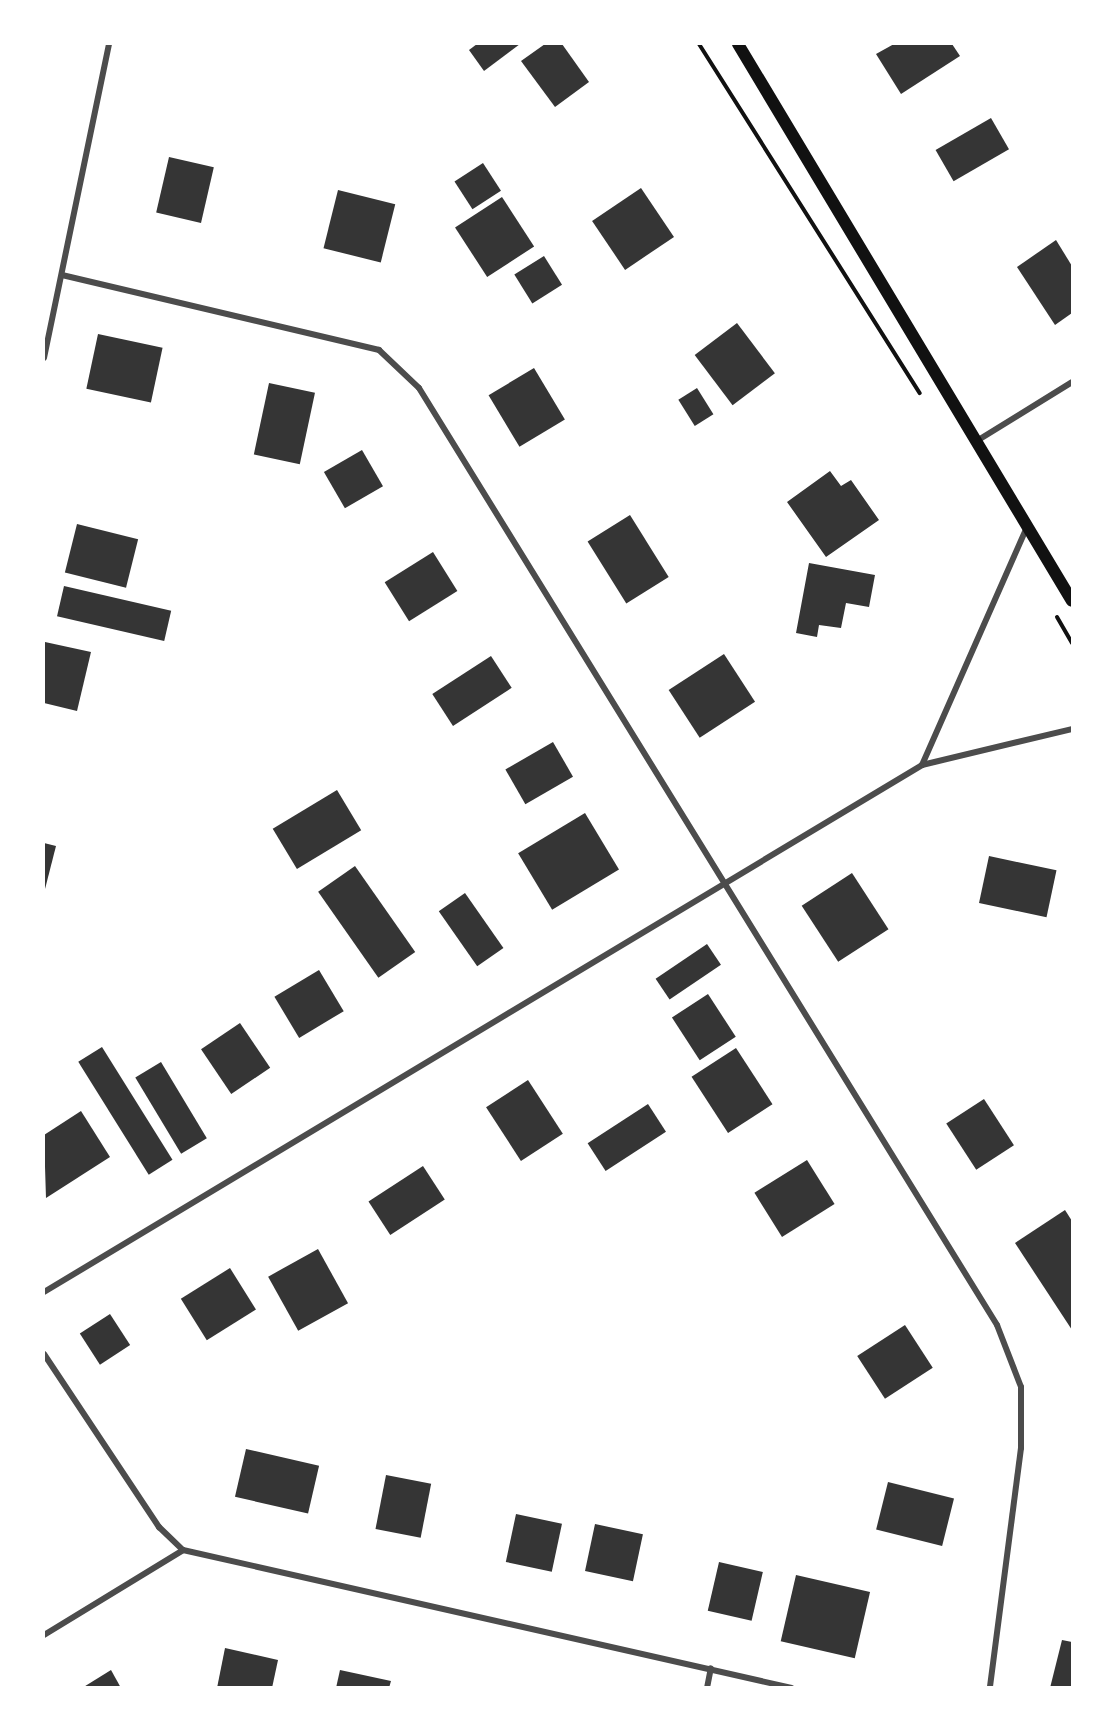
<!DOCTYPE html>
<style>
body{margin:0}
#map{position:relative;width:1116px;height:1731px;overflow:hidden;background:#fff;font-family:"Playfair Display",serif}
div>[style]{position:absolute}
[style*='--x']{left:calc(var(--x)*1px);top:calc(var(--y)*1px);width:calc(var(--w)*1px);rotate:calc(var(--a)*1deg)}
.building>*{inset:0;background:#353535;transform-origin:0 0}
.path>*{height:4px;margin:-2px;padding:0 2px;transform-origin:2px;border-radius:2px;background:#111}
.minor>*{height:6px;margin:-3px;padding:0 3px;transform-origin:3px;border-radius:3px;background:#4c4c4c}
.secondary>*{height:12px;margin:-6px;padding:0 6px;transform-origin:6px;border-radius:6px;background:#111}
span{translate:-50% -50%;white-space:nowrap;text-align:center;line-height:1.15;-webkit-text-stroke:5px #fff;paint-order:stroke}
.frame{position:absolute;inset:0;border:45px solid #fff;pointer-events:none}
</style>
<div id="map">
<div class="building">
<i style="clip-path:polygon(477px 44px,520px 44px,484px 71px,469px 50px)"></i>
<i style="clip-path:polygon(545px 44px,562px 44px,589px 82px,555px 107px,521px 61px)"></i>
<i style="clip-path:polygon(894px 44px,952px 44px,960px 56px,901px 94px,876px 54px)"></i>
<i style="left:991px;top:118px;width:36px;height:64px;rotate:60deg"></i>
<i style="left:169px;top:157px;width:46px;height:57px;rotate:13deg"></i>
<i style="left:483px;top:163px;width:33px;height:34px;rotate:57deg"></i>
<i style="left:641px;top:188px;width:59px;height:59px;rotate:56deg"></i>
<i style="left:338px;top:190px;width:59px;height:60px;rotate:14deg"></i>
<i style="left:502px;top:197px;width:59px;height:56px;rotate:57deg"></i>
<i style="clip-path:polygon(1056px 240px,1072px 266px,1072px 313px,1055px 325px,1017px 267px)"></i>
<i style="left:544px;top:256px;width:34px;height:35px;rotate:58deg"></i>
<i style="left:737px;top:323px;width:63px;height:53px;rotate:53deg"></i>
<i style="left:98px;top:334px;width:66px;height:56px;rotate:12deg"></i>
<i style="left:534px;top:368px;width:60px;height:53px;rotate:59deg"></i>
<i style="left:269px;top:383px;width:47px;height:73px;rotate:12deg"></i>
<i style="left:697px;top:388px;width:31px;height:22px;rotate:58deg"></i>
<i style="left:362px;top:450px;width:42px;height:44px;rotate:60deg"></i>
<i style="clip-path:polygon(830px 471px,841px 486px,851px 480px,879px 520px,826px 557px,787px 502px)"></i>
<i style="left:630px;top:515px;width:73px;height:50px;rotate:58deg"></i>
<i style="left:77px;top:524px;width:63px;height:50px;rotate:14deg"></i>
<i style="left:433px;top:552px;width:46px;height:57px;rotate:58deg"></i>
<i style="clip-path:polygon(809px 563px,875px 575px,869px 607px,846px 603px,841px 628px,819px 625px,817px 637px,796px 633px)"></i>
<i style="left:64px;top:586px;width:110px;height:31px;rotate:13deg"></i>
<i style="clip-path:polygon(45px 642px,91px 652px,77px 711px,44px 703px)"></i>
<i style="left:724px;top:654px;width:57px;height:66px;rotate:57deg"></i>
<i style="left:491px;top:656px;width:38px;height:70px;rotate:57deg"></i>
<i style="left:553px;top:742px;width:40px;height:55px;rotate:60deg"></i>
<i style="left:337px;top:790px;width:47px;height:75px;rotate:59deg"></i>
<i style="left:585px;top:813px;width:66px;height:78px;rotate:59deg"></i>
<i style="clip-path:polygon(44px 843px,56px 846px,44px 893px)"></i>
<i style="left:989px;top:856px;width:69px;height:48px;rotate:12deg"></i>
<i style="left:355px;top:866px;width:105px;height:45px;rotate:55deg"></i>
<i style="left:852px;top:873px;width:67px;height:60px;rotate:57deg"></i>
<i style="left:465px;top:893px;width:67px;height:32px;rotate:55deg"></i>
<i style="left:707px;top:944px;width:25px;height:62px;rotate:56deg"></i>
<i style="left:319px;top:970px;width:48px;height:52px;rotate:59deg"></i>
<i style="left:708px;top:994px;width:51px;height:43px;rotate:57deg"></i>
<i style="left:240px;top:1023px;width:54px;height:47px;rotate:56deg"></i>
<i style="left:102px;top:1047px;width:133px;height:28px;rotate:58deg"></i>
<i style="left:736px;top:1048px;width:67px;height:53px;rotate:57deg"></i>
<i style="left:161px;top:1062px;width:89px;height:30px;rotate:59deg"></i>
<i style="left:528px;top:1080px;width:64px;height:50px;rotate:57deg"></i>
<i style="left:984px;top:1099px;width:55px;height:45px;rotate:57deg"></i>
<i style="left:648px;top:1104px;width:33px;height:72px;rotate:57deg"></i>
<i style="clip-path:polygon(81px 1111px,110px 1157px,46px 1198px,44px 1135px)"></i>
<i style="left:807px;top:1160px;width:52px;height:62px;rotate:58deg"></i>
<i style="left:423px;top:1166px;width:40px;height:65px;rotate:57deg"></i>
<i style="clip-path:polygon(1065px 1210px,1072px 1221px,1072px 1330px,1015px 1243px)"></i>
<i style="left:318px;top:1249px;width:62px;height:57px;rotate:61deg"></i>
<i style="left:230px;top:1268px;width:49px;height:58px;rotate:58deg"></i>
<i style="left:110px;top:1314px;width:37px;height:36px;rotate:57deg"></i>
<i style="left:905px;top:1325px;width:51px;height:57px;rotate:57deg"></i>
<i style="left:246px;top:1449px;width:75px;height:49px;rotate:13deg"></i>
<i style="left:386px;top:1475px;width:46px;height:55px;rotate:11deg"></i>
<i style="left:888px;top:1482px;width:68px;height:49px;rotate:14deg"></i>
<i style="left:516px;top:1514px;width:47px;height:49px;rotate:12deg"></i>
<i style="left:595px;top:1524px;width:49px;height:48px;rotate:12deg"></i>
<i style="left:719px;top:1562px;width:45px;height:50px;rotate:13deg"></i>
<i style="left:796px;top:1575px;width:76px;height:68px;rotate:13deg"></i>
<i style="clip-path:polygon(1062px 1640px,1072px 1642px,1072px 1688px,1050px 1688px)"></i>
<i style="clip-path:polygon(225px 1648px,278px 1660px,272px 1688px,217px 1688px)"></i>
<i style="clip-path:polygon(111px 1670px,121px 1688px,82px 1688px)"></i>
<i style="clip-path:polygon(340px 1670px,391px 1681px,389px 1688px,336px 1688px)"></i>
</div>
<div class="path">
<i style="--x:699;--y:44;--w:413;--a:57.7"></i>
<i style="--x:1057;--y:617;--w:30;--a:60"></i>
</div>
<div class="minor">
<i style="--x:62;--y:275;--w:326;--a:13.3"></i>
<i style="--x:379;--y:350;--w:55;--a:43.5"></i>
<i style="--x:419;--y:388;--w:1101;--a:58.33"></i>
<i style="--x:997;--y:1325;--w:66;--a:68.8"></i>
<i style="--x:1021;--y:1387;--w:61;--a:90"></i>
<i style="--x:1021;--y:1448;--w:242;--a:97.4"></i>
<i style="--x:44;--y:358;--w:321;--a:-78.3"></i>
<i style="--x:975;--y:442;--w:114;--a:-31.7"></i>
<i style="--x:922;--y:765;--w:154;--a:-13.5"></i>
<i style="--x:44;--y:1292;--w:1024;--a:-30.97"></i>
<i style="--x:922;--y:765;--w:260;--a:-66.2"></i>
<i style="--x:44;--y:1354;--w:208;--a:56.4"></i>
<i style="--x:159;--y:1527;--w:33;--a:44"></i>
<i style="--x:183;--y:1550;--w:624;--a:12.77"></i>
<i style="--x:44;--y:1635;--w:163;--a:-31.4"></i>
<i style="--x:707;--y:1688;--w:20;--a:-79"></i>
</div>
<div class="secondary">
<i style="--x:738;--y:44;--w:649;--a:59.05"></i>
</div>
<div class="frame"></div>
</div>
